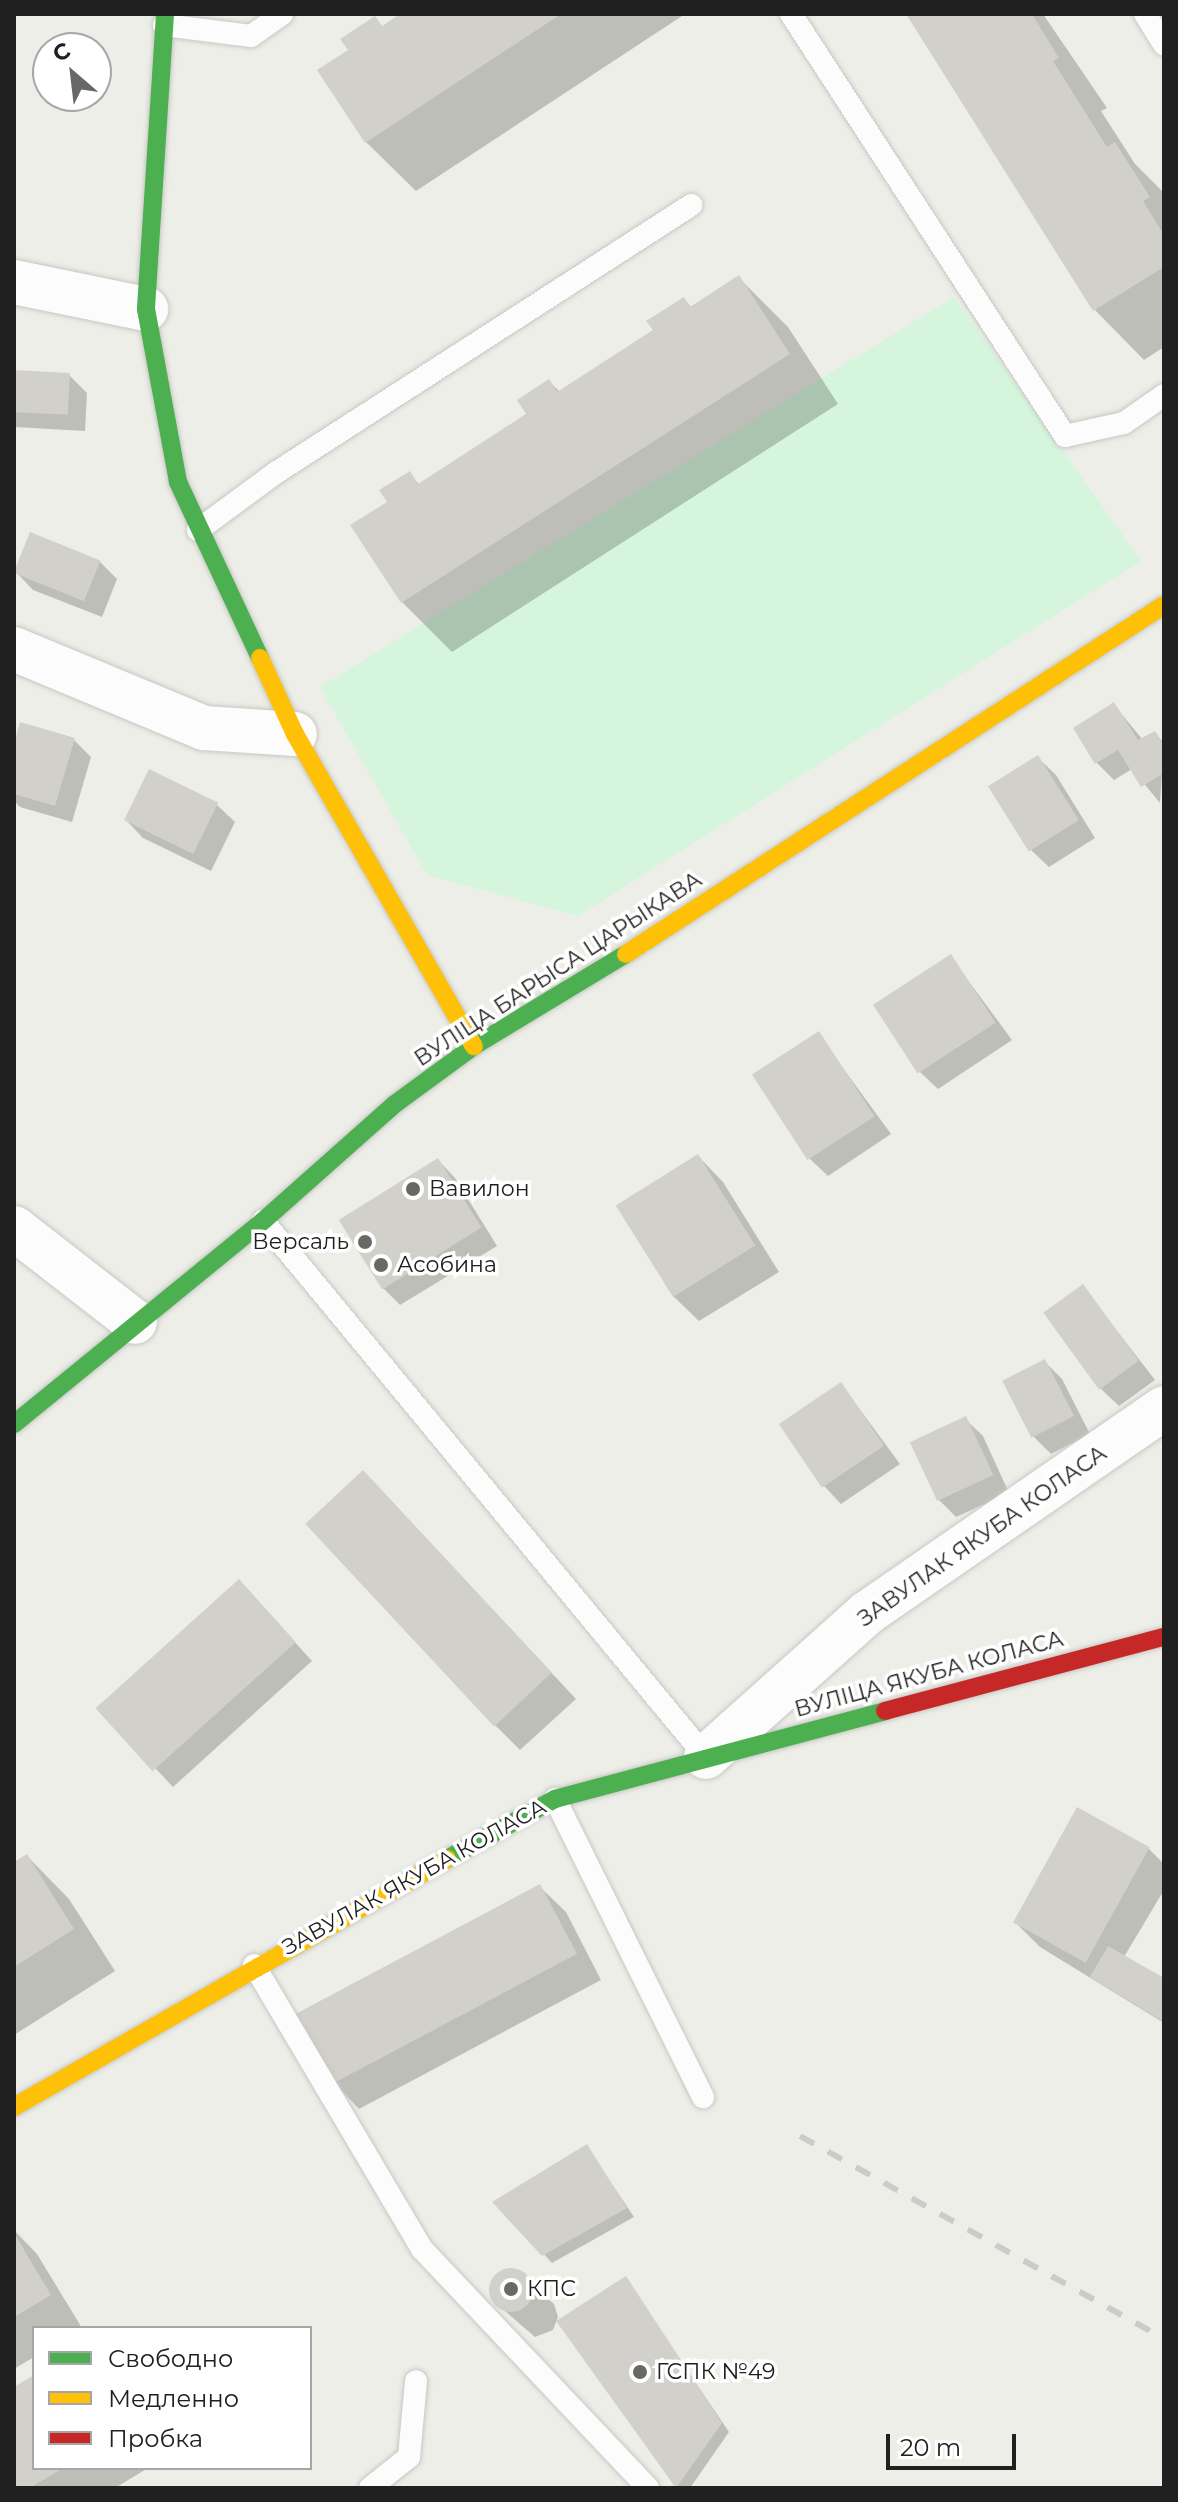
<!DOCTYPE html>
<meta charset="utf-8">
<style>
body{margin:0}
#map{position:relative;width:1178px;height:2502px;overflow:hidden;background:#eeeee8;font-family:Montserrat,sans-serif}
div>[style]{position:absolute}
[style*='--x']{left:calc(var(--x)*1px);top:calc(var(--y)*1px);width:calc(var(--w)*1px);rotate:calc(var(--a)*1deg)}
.park>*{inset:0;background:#d5f6dc}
.shadow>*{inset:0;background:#0003}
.building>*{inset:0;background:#d1d0cb;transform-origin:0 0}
.round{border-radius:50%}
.roads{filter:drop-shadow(0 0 2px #c7c7c4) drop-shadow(0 0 2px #c7c7c4)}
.lane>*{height:22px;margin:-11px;padding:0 11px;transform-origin:11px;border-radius:11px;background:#fcfcfc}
.street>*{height:44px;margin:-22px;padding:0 22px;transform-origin:22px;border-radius:22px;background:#fcfcfc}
.fast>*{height:18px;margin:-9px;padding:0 9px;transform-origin:9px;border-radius:9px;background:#4caf50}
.slow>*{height:18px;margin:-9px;padding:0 9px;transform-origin:9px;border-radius:9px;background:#ffc107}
.jam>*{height:18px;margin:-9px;padding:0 9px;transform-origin:9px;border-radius:9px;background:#c62828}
.rail>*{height:6px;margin-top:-3px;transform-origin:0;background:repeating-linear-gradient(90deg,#cbcbca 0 16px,transparent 0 32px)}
.dots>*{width:22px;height:22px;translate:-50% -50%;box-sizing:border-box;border:4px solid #fff;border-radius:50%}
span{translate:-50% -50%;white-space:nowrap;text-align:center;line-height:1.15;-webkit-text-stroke:7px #fff;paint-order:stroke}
.street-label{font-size:22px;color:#202020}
.poi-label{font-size:22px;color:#202020}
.left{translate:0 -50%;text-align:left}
.right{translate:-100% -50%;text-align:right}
.frame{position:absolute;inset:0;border:16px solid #202020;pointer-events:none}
.legend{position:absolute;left:32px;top:2326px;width:280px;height:144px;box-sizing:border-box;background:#fff;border:2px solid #a6a6a6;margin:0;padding:10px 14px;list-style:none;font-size:24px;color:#202020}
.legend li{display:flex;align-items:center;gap:16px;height:40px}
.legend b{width:40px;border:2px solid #a6a6a6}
.north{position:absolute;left:32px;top:32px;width:80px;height:80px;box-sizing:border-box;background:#fff;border:2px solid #a6a6a6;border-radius:50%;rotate:332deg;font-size:22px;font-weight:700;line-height:32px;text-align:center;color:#202020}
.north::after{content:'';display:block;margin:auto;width:28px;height:36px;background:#686866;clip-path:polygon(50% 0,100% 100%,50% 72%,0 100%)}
.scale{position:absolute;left:886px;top:2434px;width:130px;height:36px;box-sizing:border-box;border:4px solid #202020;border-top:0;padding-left:10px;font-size:24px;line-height:28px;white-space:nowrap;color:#202020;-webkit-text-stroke:6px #fff;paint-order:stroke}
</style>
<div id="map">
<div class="park">
<i style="clip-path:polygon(954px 297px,1141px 561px,578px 916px,427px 875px,320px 687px)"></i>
</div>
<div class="shadow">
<i style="clip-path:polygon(404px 14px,685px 14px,416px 191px,366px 142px,383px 27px)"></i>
<i style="clip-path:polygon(909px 14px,1043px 14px,1107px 108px,1101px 111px,1135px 164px,1164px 193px,1164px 347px,1144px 360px,1095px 310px)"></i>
<i style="clip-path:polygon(739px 278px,788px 327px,838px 404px,452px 652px,402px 602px,390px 502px,409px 474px,420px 485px,529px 415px,549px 381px,560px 392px,655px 331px,684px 299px,692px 308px)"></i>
<i style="clip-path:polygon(14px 372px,69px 375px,87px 393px,85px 431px,15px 427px)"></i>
<i style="clip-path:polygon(100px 562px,117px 579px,102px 617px,33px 590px,16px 572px)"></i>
<i style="clip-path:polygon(1114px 705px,1143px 740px,1155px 733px,1164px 743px,1160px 803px,1132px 769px,1114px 780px,1096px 762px)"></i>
<i style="clip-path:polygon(74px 740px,91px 757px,72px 822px,20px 807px,14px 801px,14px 751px)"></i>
<i style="clip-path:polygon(1038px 758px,1056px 775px,1095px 838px,1049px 867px,1031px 850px)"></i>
<i style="clip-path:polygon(150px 772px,217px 805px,235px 822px,211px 871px,143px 838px,126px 820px)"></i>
<i style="clip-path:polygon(950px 956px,1012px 1040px,938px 1089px,920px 1072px)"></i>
<i style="clip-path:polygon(818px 1034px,891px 1134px,828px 1176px,810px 1159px)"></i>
<i style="clip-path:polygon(698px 1156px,723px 1182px,779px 1272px,699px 1321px,673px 1296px)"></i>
<i style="clip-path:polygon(438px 1160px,455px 1178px,497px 1246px,400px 1305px,383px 1288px,341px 1220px)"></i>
<i style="clip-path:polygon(1083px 1287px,1155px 1380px,1119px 1406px,1101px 1389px)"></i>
<i style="clip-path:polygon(1045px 1362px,1062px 1379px,1090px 1434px,1051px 1454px,1033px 1436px)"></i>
<i style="clip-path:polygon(841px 1384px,900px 1464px,841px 1504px,824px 1486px)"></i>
<i style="clip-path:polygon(965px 1419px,983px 1436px,1009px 1493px,956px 1517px,939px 1500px)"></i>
<i style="clip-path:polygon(388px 1498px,576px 1699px,520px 1750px,495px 1725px)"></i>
<i style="clip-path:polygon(256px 1599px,312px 1661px,173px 1787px,100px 1709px)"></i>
<i style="clip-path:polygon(1148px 1848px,1164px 1864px,1164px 1890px,1124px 1957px,1164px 1981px,1164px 2023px,1040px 1947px,1014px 1921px)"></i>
<i style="clip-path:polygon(27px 1856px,69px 1899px,115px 1971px,14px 2035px,14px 1864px)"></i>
<i style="clip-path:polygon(540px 1887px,566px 1912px,601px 1980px,359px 2109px,334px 2083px)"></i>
<i style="clip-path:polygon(587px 2147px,634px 2217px,552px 2263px,496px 2202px)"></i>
<i style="clip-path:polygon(14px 2230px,37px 2254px,82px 2328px,34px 2328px,34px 2357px,14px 2369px)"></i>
<i style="clip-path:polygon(515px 2270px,554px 2304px,558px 2317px,553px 2330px,535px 2337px,498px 2305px,491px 2288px,502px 2271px)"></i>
<i style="clip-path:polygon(625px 2278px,729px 2432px,690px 2488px,676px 2488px,559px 2322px)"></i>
<i style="clip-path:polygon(34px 2378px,34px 2468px,148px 2468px,115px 2488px,14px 2488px,14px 2390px)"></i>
</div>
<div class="building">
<i style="clip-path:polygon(400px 14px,561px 14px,365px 143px,317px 70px,348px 50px,340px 39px,375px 16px,382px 26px)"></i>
<i style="clip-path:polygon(906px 14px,1032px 14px,1059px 58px,1053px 61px,1107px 147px,1115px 142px,1150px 197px,1143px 201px,1164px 235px,1164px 267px,1093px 311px)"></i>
<i style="clip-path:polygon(739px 275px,790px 354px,401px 603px,350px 525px,387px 502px,379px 490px,410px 471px,418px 484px,526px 414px,517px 400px,549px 379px,557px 392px,653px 330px,646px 321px,684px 297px,690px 307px)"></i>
<i style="left:14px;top:370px;width:56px;height:42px;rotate:3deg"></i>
<i style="left:30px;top:532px;width:76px;height:44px;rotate:22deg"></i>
<i style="clip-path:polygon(1114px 702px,1138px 740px,1155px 731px,1164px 745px,1164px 773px,1141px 787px,1118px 750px,1095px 764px,1073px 728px)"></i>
<i style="clip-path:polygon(20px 722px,75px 738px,55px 806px,14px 794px,14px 744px)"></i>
<i style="left:1038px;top:755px;width:77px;height:59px;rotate:58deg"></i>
<i style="left:149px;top:769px;width:77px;height:57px;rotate:26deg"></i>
<i style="left:951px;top:954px;width:82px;height:93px;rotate:57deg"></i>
<i style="left:819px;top:1031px;width:102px;height:80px;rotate:57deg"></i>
<i style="left:698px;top:1154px;width:108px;height:97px;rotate:58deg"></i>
<i style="left:438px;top:1158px;width:82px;height:117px;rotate:58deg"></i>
<i style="left:1083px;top:1284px;width:95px;height:49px;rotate:54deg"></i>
<i style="left:1045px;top:1359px;width:64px;height:48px;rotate:63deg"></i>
<i style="left:841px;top:1382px;width:77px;height:75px;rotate:56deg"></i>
<i style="left:966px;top:1416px;width:65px;height:62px;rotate:65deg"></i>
<i style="left:363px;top:1470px;width:277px;height:79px;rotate:47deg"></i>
<i style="left:239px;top:1579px;width:85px;height:193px;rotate:48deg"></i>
<i style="left:1077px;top:1807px;width:83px;height:132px;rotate:29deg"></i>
<i style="clip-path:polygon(27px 1854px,74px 1929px,14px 1967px,14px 1862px)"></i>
<i style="left:540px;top:1884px;width:79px;height:278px;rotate:62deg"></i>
<i style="clip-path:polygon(1108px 1946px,1164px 1978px,1164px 2022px,1090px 1977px)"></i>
<i style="clip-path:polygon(587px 2144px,627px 2208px,542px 2256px,492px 2202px)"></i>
<i style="clip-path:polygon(14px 2233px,51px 2295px,14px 2317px)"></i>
<i class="round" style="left:489px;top:2268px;width:44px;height:44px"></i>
<i style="clip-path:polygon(626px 2276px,722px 2423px,676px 2488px,556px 2321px)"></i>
<i style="clip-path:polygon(34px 2375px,34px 2468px,63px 2468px,30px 2488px,14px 2488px,14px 2387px)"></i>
</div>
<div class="roads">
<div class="lane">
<i style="--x:791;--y:14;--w:503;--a:57"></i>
<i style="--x:1065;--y:436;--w:60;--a:-12.4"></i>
<i style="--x:1124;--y:423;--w:49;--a:-35"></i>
<i style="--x:1145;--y:14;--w:36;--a:58"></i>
<i style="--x:164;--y:25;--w:88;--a:7.2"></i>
<i style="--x:251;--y:36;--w:38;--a:-35"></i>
<i style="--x:198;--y:530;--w:98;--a:-36.3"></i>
<i style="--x:277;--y:472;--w:493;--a:-32.8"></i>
<i style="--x:263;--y:1221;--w:695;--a:50.43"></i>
<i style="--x:555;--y:1799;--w:333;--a:63.6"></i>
<i style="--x:254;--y:1965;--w:330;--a:59.4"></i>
<i style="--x:422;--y:2249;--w:329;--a:46.6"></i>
<i style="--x:370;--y:2488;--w:50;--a:-38.5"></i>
<i style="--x:409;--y:2457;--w:76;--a:-84.7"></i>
</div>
<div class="street">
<i style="--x:14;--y:282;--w:135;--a:11.6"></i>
<i style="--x:14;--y:649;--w:206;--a:22.6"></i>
<i style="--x:204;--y:728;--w:91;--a:3.8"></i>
<i style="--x:14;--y:1228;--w:153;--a:37.8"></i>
<i style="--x:706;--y:1757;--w:216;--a:-41.8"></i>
<i style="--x:867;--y:1613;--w:361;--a:-34.6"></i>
</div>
<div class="fast">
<i style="--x:165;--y:14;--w:296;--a:93.7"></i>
<i style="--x:146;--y:309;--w:176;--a:79.5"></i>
<i style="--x:178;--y:482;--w:194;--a:65"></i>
<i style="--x:14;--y:1424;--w:321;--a:-39.2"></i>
<i style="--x:263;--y:1221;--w:176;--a:-41.6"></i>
<i style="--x:395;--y:1104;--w:98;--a:-36.3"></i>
<i style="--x:474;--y:1046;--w:178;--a:-31.2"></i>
<i style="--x:447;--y:1859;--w:124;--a:-29.1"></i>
<i style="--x:555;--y:1799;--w:342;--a:-14.9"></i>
</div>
<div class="slow">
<i style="--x:260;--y:658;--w:84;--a:65.3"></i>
<i style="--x:295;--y:734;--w:360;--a:60.2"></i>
<i style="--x:626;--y:954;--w:641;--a:-32.97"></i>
<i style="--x:14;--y:2107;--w:499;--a:-29.8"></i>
</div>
<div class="jam">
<i style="--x:885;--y:1711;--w:289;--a:-14.9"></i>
</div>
</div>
<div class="rail">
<i style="--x:800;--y:2136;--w:417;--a:29.1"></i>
</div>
<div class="dots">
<i style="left:413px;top:1189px;background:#686866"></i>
<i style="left:365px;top:1242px;background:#686866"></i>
<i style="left:381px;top:1265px;background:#686866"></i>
<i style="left:511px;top:2289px;background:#686866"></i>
<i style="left:640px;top:2372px;background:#686866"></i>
</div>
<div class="street-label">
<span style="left:558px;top:969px;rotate:-33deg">ВУЛІЦА БАРЫСА ЦАРЫКАВА</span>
<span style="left:982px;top:1536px;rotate:-35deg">ЗАВУЛАК ЯКУБА КОЛАСА</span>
<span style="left:929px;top:1674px;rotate:-15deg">ВУЛІЦА ЯКУБА КОЛАСА</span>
<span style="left:414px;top:1877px;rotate:-29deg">ЗАВУЛАК ЯКУБА КОЛАСА</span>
</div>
<div class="poi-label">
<span class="left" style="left:429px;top:1189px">Вавилон</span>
<span class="right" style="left:349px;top:1242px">Версаль</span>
<span class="left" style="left:397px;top:1265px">Асобина</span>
<span class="left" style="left:527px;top:2289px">КПС</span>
<span class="left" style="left:656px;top:2372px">ГСПК №49</span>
</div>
<div class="frame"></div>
<ul class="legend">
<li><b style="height:10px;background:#4caf50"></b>Свободно</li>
<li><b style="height:10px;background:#ffc107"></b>Медленно</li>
<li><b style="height:10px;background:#c62828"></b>Пробка</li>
</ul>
<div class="north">С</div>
<div class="scale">20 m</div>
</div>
